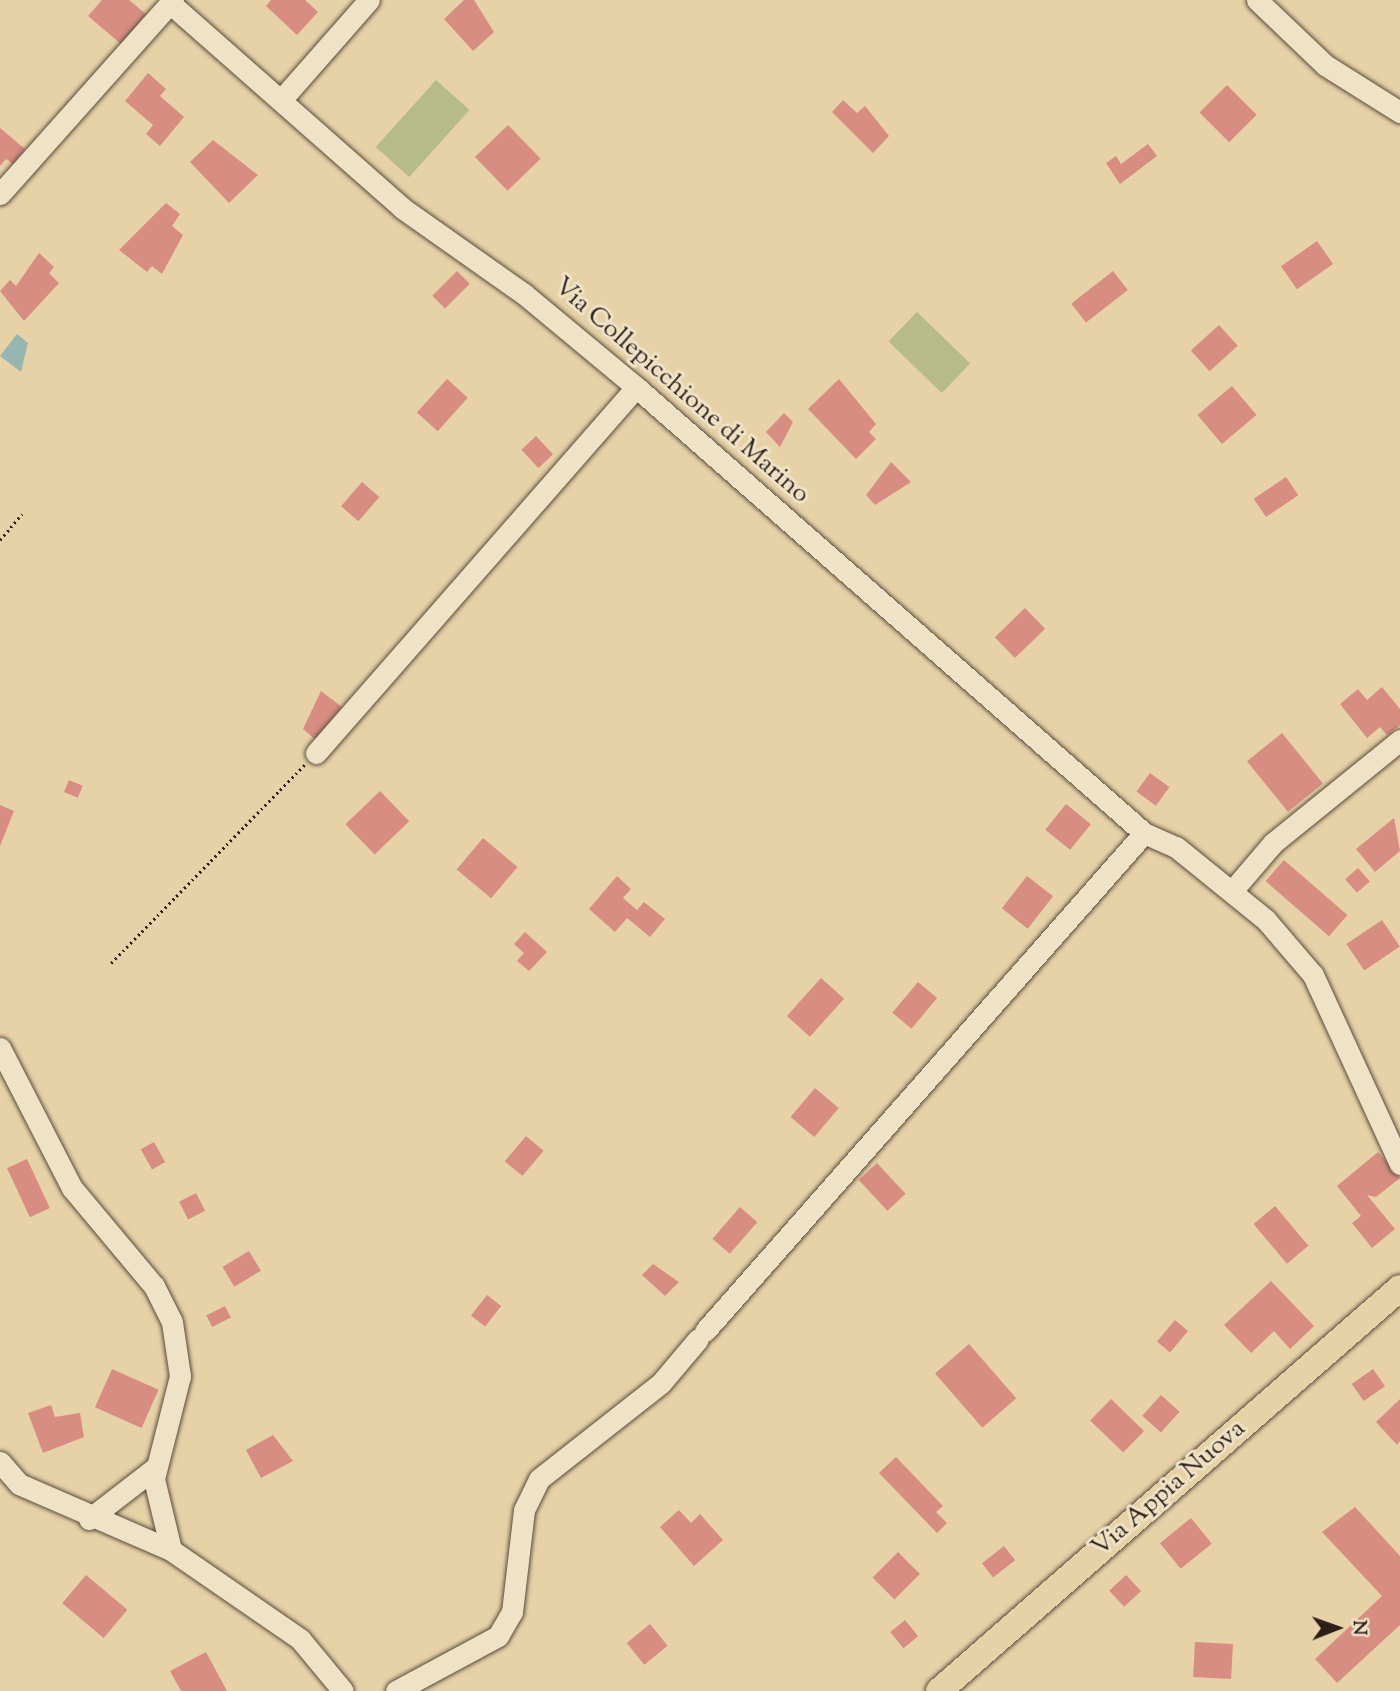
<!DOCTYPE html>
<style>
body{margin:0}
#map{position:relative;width:1400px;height:1691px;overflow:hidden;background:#e7d2a8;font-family:"Sorts Mill Goudy",serif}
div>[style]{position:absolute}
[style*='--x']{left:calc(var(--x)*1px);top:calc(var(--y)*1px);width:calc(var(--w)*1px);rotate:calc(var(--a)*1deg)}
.green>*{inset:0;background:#b6bb87;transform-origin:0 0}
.water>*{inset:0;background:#98b6b0}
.building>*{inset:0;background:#d78d82;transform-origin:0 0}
.path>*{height:2.5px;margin-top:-1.25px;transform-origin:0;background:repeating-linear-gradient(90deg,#2b1f18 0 2px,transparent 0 5.5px)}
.roads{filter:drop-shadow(0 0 2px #5a4c3c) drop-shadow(0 0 2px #5a4c3c)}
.minor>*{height:21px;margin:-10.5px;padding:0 10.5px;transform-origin:10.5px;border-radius:10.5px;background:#efe2c6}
.major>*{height:26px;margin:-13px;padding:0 13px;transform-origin:13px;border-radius:13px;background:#e7d2a8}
span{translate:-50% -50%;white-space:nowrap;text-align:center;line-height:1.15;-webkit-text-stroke:6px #efe2c6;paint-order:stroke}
.street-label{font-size:26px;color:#2b1f18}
.north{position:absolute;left:1302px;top:1593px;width:70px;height:70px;-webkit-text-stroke:5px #efe2c6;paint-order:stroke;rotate:89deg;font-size:19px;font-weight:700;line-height:28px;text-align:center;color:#2b1f18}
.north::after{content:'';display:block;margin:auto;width:24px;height:32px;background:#2b1f18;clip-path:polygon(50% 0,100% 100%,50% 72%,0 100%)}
</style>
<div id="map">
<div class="green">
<i style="left:436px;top:80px;width:45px;height:90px;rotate:42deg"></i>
<i style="left:917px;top:312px;width:74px;height:41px;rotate:44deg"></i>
</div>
<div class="water">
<i style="clip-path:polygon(17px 334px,28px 343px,21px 372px,0 356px)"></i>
</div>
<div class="building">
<i style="clip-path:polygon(102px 0,129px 0,146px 14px,121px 44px,88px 16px)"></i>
<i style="clip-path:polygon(271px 0,305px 0,318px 12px,297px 35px,266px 6px)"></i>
<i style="clip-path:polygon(464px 0,474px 0,494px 32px,473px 51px,444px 19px)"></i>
<i style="clip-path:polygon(148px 73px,166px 89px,160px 96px,184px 117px,160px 146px,146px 134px,153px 125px,125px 101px)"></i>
<i style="left:1227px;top:85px;width:42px;height:39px;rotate:45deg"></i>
<i style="clip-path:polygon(843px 100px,857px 113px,865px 106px,889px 136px,873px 153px,832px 112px)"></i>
<i style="left:508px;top:125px;width:47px;height:46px;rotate:46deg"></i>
<i style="clip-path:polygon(0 128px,25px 149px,13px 164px,6px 159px,0 166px)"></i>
<i style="clip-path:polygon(213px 140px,258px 175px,229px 203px,190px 162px)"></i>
<i style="clip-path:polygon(1148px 144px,1157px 156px,1120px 184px,1106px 163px,1116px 156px,1121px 164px)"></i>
<i style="clip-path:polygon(166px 203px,180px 214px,172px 226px,183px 235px,162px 274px,152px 266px,147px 272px,119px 250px)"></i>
<i style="left:1317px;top:241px;width:28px;height:44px;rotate:55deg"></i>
<i style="clip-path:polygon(39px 253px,54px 267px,49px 273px,59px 283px,24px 321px,0 291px,10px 280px,16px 286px)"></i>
<i style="left:457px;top:271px;width:18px;height:35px;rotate:45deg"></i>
<i style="left:1113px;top:271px;width:24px;height:53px;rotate:52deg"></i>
<i style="left:1219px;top:325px;width:28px;height:38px;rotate:48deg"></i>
<i style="left:447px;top:379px;width:28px;height:45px;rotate:42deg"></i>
<i style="clip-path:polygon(839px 379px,876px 424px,869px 432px,876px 439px,856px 459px,808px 409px)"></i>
<i style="left:1232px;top:386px;width:38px;height:45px;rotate:50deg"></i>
<i style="clip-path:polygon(784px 413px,793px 422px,780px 447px,766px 432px)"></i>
<i style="left:536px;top:436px;width:25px;height:20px;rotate:47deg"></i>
<i style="clip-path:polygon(891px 462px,911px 482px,875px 505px,866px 495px)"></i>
<i style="left:1286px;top:477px;width:22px;height:39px;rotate:56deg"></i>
<i style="left:362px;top:482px;width:23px;height:32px;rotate:41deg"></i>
<i style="left:1025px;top:608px;width:29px;height:42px;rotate:46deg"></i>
<i style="clip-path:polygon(1382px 687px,1400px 709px,1400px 725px,1387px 735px,1380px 727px,1367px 738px,1340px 704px,1358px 689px,1367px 700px)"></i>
<i style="clip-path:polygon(321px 691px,342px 707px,316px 740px,303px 729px)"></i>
<i style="left:1282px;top:733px;width:65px;height:45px;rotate:51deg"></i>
<i style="left:1150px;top:773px;width:24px;height:23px;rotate:36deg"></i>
<i style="left:69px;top:780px;width:15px;height:13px;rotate:23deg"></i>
<i style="left:380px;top:791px;width:42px;height:48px;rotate:46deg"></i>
<i style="left:1066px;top:804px;width:32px;height:33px;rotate:39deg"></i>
<i style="clip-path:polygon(0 805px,14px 811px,0 846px)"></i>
<i style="clip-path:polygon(1394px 818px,1400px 851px,1375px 872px,1356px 849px)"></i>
<i style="left:483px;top:838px;width:45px;height:41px;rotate:40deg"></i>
<i style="left:1284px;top:860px;width:84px;height:28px;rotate:41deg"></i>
<i style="left:1358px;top:868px;width:18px;height:17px;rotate:49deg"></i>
<i style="clip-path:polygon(617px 876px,631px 889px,623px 898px,637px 910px,644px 902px,665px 919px,650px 937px,627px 918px,615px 932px,589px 909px)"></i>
<i style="left:1027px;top:876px;width:33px;height:41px;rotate:38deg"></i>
<i style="left:1382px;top:920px;width:32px;height:43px;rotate:56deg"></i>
<i style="clip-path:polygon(525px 932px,547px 952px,529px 971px,517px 961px,524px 953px,514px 944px)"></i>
<i style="left:821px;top:978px;width:31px;height:51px;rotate:42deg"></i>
<i style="left:918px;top:982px;width:25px;height:40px;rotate:40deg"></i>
<i style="left:815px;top:1088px;width:31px;height:38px;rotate:40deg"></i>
<i style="left:526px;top:1136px;width:23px;height:33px;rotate:40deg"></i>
<i style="left:154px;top:1142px;width:23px;height:15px;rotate:61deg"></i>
<i style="clip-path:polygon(1378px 1152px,1400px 1178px,1376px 1197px,1367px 1195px,1395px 1229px,1372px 1248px,1352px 1223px,1361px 1216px,1337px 1186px)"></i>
<i style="left:27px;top:1159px;width:54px;height:22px;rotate:65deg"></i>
<i style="left:877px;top:1163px;width:42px;height:25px;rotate:47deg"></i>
<i style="left:196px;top:1193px;width:20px;height:19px;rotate:63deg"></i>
<i style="left:1275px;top:1206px;width:52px;height:28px;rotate:50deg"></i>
<i style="left:740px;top:1207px;width:23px;height:42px;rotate:41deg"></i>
<i style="left:249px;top:1251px;width:23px;height:31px;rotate:59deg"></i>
<i style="clip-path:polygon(653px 1264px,679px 1282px,665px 1296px,642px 1275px)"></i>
<i style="clip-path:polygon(1271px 1281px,1314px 1326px,1290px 1349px,1274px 1331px,1251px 1353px,1224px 1325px)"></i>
<i style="left:487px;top:1295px;width:18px;height:26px;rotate:38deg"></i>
<i style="left:225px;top:1306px;width:13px;height:21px;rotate:63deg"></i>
<i style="left:1175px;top:1320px;width:17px;height:28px;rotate:40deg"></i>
<i style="left:969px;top:1344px;width:72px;height:45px;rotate:49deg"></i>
<i style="left:112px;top:1369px;width:51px;height:42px;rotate:24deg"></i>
<i style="left:1373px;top:1369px;width:21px;height:26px;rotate:55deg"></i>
<i style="left:1161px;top:1395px;width:25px;height:28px;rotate:42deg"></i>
<i style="left:1111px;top:1399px;width:46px;height:30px;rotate:44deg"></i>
<i style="clip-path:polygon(1400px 1399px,1400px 1441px,1397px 1445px,1376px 1422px)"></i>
<i style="clip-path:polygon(51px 1405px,55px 1417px,80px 1413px,84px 1437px,43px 1453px,28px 1413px)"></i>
<i style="clip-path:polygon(273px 1435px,293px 1461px,261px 1478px,246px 1450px)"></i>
<i style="clip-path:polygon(896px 1457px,943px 1506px,936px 1512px,947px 1523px,937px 1533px,879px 1473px)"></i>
<i style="clip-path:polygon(1355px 1507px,1400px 1556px,1400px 1625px,1337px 1683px,1315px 1659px,1382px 1596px,1322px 1532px)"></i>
<i style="clip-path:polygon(679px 1510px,691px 1523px,700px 1514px,723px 1540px,694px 1566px,660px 1527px)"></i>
<i style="left:1191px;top:1518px;width:33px;height:40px;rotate:51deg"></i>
<i style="left:1004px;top:1546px;width:18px;height:28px;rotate:52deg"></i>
<i style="left:898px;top:1552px;width:31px;height:36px;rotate:45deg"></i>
<i style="left:86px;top:1575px;width:54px;height:37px;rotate:40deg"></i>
<i style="left:1126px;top:1575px;width:22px;height:23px;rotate:47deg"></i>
<i style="left:905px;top:1620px;width:21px;height:19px;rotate:51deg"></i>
<i style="left:650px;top:1624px;width:28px;height:30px;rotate:51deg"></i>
<i style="left:1195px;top:1642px;width:38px;height:35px;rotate:3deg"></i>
<i style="clip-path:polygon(206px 1652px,227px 1691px,181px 1691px,170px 1671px)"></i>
</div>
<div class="path">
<i style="--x:0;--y:540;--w:34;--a:-50"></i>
<i style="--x:111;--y:963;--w:277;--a:-45.7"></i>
</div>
<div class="roads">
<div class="minor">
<i style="--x:1257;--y:0;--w:94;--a:43.7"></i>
<i style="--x:1325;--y:65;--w:89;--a:32.1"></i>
<i style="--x:171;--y:4;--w:308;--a:41.4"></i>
<i style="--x:402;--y:208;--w:149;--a:35.2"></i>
<i style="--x:524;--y:294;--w:146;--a:39.7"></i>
<i style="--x:636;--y:387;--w:676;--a:41.28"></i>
<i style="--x:1144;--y:833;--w:35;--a:24"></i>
<i style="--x:1176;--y:847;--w:116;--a:39"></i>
<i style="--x:1266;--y:920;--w:72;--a:49.5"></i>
<i style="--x:1313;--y:975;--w:208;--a:65.3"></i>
<i style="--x:281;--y:100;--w:133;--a:-48.7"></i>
<i style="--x:0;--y:194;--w:260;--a:-48.3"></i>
<i style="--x:316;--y:753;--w:486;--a:-48.8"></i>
<i style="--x:1232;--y:891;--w:63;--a:-49.5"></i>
<i style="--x:1273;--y:843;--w:164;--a:-39"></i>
<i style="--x:0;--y:1048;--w:157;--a:62.8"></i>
<i style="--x:72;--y:1188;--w:128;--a:50.1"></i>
<i style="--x:154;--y:1286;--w:40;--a:63.4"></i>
<i style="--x:172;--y:1322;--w:55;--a:81.6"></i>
<i style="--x:180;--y:1376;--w:106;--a:104.2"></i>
<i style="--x:154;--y:1479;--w:73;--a:76.5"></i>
<i style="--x:171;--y:1550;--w:157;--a:34.6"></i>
<i style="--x:300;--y:1639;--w:67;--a:50.4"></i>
<i style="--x:705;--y:1331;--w:664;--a:-48.6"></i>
<i style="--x:0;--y:1462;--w:29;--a:49"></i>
<i style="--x:19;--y:1484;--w:166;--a:23.5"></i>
<i style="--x:89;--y:1519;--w:83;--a:-37.7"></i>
<i style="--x:396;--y:1691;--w:116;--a:-28.3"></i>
<i style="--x:498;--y:1636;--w:28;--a:-60"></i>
<i style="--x:512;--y:1612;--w:103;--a:-83.3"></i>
<i style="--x:524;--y:1510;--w:34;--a:-64"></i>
<i style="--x:539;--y:1479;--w:155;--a:-38.2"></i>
<i style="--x:661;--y:1383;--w:57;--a:-49.9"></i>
</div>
<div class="major">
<i style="--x:939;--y:1691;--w:612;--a:-41.16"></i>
</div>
</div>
<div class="street-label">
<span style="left:681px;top:391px;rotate:41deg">Via Collepicchione di Marino</span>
<span style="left:1169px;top:1489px;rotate:-41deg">Via Appia Nuova</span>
</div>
<div class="north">N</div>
</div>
